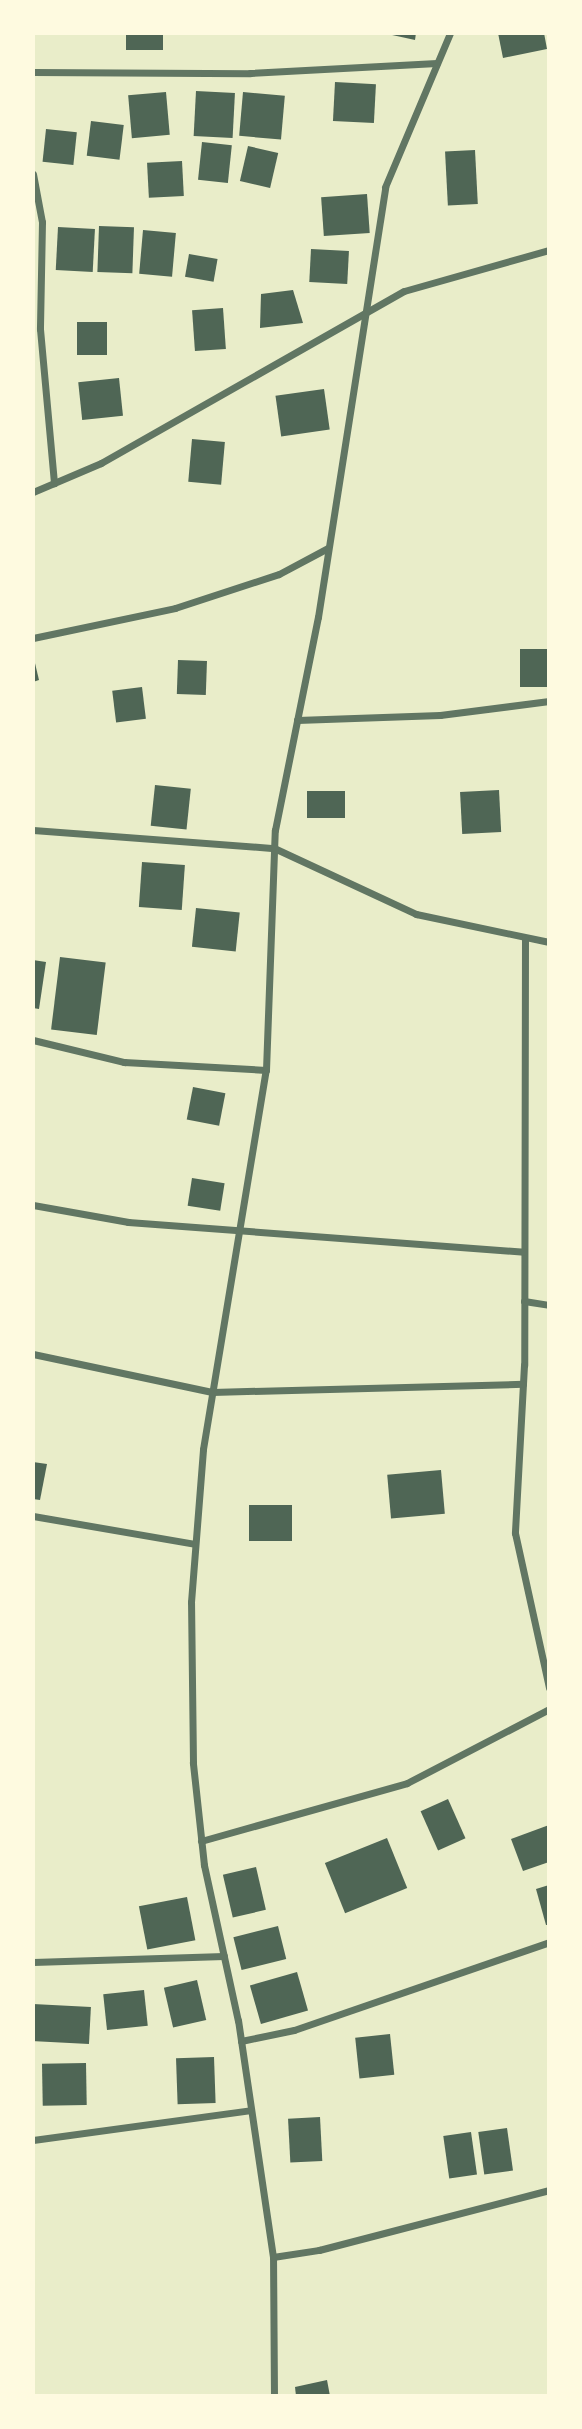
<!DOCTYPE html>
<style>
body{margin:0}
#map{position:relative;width:582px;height:2429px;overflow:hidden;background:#e9edc9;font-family:Roboto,sans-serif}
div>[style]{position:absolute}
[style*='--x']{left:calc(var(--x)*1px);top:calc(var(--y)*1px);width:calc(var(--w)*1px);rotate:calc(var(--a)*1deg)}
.building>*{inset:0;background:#4f6655;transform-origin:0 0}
.minor>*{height:7px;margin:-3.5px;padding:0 3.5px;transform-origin:3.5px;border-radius:3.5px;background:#617663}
span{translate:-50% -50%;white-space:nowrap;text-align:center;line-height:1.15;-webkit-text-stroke:5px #fefae0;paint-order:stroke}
.frame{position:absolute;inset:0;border:35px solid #fefae0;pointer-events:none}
</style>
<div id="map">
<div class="building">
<i style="left:126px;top:33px;width:37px;height:17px"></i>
<i style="clip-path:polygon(383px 33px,416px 33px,415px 40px)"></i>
<i style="clip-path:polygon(498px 33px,544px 33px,547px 49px,503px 58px)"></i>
<i style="left:335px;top:82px;width:41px;height:39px;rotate:3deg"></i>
<i style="left:196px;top:91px;width:39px;height:45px;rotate:3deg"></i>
<i style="left:166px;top:92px;width:43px;height:38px;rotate:85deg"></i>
<i style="left:243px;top:92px;width:42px;height:44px;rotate:5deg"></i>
<i style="left:91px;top:121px;width:33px;height:35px;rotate:7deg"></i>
<i style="left:46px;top:129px;width:31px;height:33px;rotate:6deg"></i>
<i style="left:202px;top:142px;width:30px;height:38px;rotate:6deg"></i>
<i style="left:248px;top:146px;width:31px;height:36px;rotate:13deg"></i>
<i style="left:475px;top:150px;width:54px;height:30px;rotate:87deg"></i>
<i style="left:182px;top:161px;width:35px;height:35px;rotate:87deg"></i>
<i style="left:367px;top:194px;width:39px;height:46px;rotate:86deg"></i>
<i style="left:99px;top:226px;width:35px;height:46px;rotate:2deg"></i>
<i style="left:58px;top:227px;width:37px;height:43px;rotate:3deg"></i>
<i style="left:143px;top:230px;width:33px;height:44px;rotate:5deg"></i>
<i style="left:311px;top:249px;width:38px;height:33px;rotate:3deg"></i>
<i style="left:189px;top:254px;width:29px;height:23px;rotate:10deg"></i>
<i style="clip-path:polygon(293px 290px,303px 323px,260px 328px,261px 294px)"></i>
<i style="left:223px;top:308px;width:41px;height:31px;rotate:86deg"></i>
<i style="left:77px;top:322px;width:30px;height:33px"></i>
<i style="left:119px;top:378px;width:38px;height:41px;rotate:84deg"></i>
<i style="left:324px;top:389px;width:41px;height:49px;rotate:82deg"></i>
<i style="left:192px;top:439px;width:33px;height:43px;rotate:5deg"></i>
<i style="left:520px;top:649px;width:29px;height:38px"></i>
<i style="clip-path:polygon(34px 659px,39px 680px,33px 682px,33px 660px)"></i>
<i style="left:178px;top:660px;width:29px;height:34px;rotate:2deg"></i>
<i style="left:142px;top:687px;width:32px;height:30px;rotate:83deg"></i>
<i style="left:155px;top:785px;width:36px;height:41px;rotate:6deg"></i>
<i style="left:499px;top:790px;width:42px;height:39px;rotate:87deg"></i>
<i style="left:307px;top:791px;width:38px;height:27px"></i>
<i style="left:142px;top:862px;width:43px;height:45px;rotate:4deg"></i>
<i style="left:196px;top:908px;width:44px;height:39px;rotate:6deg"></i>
<i style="left:60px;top:957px;width:46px;height:73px;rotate:7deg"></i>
<i style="clip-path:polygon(33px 960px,46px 962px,39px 1009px,33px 1008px)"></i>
<i style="left:193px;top:1087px;width:33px;height:33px;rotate:11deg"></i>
<i style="left:192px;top:1178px;width:33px;height:28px;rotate:9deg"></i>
<i style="clip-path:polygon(33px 1462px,47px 1464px,40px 1500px,33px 1499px)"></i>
<i style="left:441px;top:1470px;width:44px;height:54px;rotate:85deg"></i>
<i style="left:249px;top:1505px;width:43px;height:36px"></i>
<i style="left:448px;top:1799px;width:43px;height:30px;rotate:66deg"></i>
<i style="clip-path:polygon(549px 1825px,549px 1862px,523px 1871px,511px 1839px)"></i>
<i style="left:387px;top:1838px;width:54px;height:67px;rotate:68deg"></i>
<i style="left:256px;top:1867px;width:44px;height:34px;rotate:77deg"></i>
<i style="clip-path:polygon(549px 1885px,549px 1925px,546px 1925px,536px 1889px)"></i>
<i style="left:187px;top:1897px;width:44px;height:49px;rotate:79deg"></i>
<i style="left:278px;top:1926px;width:34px;height:46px;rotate:76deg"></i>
<i style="left:297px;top:1972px;width:40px;height:49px;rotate:74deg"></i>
<i style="left:197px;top:1980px;width:41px;height:34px;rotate:77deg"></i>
<i style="left:144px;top:1990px;width:36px;height:41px;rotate:84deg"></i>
<i style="left:33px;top:2004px;width:58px;height:37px;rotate:3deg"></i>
<i style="left:390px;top:2034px;width:41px;height:35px;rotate:84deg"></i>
<i style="left:214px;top:2057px;width:46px;height:38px;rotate:88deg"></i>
<i style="left:86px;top:2063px;width:42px;height:44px;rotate:89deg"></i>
<i style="left:320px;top:2117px;width:44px;height:32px;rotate:87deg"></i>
<i style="left:507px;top:2128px;width:43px;height:29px;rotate:82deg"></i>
<i style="left:471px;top:2132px;width:43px;height:28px;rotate:82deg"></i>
<i style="clip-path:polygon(327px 2380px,330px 2396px,296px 2396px,295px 2387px)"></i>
</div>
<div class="minor">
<i style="--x:33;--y:72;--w:217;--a:0.3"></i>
<i style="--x:250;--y:73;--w:187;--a:-3.1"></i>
<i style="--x:33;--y:174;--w:49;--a:79.4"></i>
<i style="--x:42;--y:222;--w:107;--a:91.1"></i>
<i style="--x:40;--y:329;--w:155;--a:84.8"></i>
<i style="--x:33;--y:492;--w:74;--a:-23.1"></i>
<i style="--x:101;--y:463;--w:348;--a:-29.6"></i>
<i style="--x:404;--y:291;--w:151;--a:-15.8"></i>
<i style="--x:33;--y:638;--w:145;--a:-11.9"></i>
<i style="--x:175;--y:608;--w:109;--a:-18.1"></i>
<i style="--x:279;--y:574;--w:55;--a:-28"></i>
<i style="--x:297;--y:720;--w:143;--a:-2"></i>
<i style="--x:440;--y:715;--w:110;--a:-7.3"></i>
<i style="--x:33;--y:830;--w:242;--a:4.3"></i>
<i style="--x:274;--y:848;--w:157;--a:24.9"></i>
<i style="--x:416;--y:914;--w:136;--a:11.9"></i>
<i style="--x:525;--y:938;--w:427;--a:90.1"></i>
<i style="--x:524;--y:1365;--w:168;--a:93.1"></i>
<i style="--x:515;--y:1533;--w:159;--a:77.6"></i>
<i style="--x:33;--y:1040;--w:94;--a:13.6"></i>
<i style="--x:124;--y:1062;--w:142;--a:3.2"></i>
<i style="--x:33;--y:1205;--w:97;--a:10.1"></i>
<i style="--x:128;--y:1222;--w:397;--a:4.3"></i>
<i style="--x:524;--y:1301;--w:25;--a:9"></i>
<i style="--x:33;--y:1354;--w:183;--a:12"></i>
<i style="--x:212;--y:1392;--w:311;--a:-1.5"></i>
<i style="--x:33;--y:1516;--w:164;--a:9.8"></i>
<i style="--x:201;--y:1841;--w:214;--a:-15.7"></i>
<i style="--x:407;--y:1783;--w:160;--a:-27.5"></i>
<i style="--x:33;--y:1962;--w:191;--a:-1.8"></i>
<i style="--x:241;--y:2041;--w:54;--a:-11.7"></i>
<i style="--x:294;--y:2030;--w:270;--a:-19"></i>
<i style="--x:33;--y:2140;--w:220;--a:-7.8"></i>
<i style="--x:273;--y:2257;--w:47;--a:-8.7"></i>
<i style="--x:319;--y:2250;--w:238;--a:-14.6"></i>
<i style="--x:274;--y:2396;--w:139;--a:-90.4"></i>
<i style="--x:273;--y:2257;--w:239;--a:-98.4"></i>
<i style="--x:238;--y:2021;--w:160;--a:-102.3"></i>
<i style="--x:204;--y:1865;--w:103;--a:-96.2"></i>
<i style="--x:193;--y:1763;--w:161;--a:-90.7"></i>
<i style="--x:191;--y:1602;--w:153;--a:-85.5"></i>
<i style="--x:203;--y:1449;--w:384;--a:-80.6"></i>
<i style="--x:266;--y:1070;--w:240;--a:-87.9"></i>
<i style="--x:275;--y:830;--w:217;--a:-78.6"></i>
<i style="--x:318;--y:617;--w:435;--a:-81.1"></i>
<i style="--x:385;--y:187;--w:167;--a:-67.1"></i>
</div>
<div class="frame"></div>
</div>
